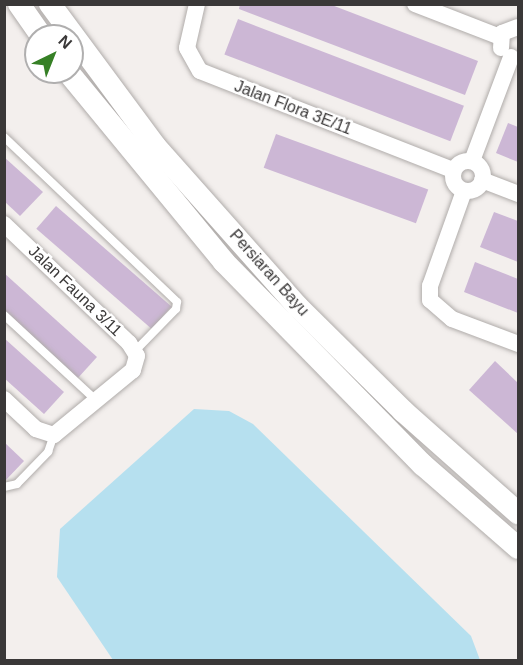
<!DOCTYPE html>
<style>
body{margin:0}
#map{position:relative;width:523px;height:665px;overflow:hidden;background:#f3efed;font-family:Arial,sans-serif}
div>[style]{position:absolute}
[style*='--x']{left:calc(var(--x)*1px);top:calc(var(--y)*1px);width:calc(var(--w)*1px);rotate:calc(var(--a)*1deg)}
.water>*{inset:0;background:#b6e0ef}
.building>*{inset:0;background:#ccb7d5;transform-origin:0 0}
.roads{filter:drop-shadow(0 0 2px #b0acaa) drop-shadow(0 0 2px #b0acaa)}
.lane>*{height:8px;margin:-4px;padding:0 4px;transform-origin:4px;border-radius:4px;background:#fff}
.street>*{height:16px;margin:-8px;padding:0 8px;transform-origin:8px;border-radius:8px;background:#fff}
.street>.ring{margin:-8px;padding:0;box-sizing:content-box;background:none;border:16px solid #fff;border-radius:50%}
.secondary>*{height:22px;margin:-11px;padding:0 11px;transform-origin:11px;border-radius:11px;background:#fff}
span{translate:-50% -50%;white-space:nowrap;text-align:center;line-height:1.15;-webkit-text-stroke:4.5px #fff;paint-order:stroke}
.street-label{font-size:16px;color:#3a3838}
.frame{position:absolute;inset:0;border:6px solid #3a3838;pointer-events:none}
.north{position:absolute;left:24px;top:24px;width:60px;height:60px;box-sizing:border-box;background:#fff;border:2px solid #b0afaf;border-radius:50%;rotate:43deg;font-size:16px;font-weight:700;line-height:24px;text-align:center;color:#3a3838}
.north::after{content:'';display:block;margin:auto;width:21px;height:27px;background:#368026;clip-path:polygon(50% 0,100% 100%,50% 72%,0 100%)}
</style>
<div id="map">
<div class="water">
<i style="clip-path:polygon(194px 409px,229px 411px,253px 424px,471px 636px,480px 660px,113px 660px,57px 577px,60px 529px)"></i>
</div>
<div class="building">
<i style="clip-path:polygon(240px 4px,329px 4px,478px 61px,465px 95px,239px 9px)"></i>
<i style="left:238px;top:19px;width:242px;height:38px;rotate:21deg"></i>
<i style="clip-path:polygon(508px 123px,518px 127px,518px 162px,496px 153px)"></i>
<i style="left:276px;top:134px;width:162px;height:36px;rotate:20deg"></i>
<i style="clip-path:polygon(4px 157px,43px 192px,20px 216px,4px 201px)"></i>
<i style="left:56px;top:206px;width:153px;height:30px;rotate:41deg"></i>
<i style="clip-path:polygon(494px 212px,518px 221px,518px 262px,480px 247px)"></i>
<i style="clip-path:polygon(475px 262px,518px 279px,518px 313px,464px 292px)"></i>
<i style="clip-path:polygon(4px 273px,97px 357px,77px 379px,4px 313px)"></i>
<i style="clip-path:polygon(4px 338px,64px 392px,44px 414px,4px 378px)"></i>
<i style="clip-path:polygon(495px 361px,518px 383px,518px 434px,469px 390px)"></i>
<i style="clip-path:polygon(4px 442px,24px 461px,4px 482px)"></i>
</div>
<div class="roads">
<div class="lane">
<i style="--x:4;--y:137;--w:239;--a:43.6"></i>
<i style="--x:177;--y:302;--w:7;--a:98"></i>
<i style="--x:176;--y:309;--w:59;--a:134.3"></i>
<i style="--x:4;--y:315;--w:128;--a:42.8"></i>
<i style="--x:4;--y:487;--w:13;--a:-13"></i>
<i style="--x:17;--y:484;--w:45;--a:-45.9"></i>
<i style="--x:48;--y:452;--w:18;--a:-71"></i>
</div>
<div class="street">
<i style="--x:197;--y:4;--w:45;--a:102.8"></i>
<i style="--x:187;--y:48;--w:26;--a:61"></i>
<i style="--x:200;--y:71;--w:272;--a:21.4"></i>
<i style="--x:415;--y:4;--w:91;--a:21.2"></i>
<i style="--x:501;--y:48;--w:15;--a:-86"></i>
<i style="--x:502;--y:33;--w:17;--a:-21"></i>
<i class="ring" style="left:453px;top:161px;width:14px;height:14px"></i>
<i style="--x:472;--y:161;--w:111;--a:-69.4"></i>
<i style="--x:482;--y:180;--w:39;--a:21"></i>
<i style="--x:464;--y:191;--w:101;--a:109.7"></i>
<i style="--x:430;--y:286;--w:14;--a:90"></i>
<i style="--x:430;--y:300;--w:29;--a:41"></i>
<i style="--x:452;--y:319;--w:71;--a:20.7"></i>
<i style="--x:4;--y:224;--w:173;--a:43.6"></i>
<i style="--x:129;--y:343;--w:15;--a:58"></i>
<i style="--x:137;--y:356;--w:15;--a:106"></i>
<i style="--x:133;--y:370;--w:102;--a:140.6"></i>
<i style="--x:54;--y:435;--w:19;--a:-162"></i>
<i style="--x:36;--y:429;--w:44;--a:-136.8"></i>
</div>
<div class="secondary">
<i style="--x:19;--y:4;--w:39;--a:55"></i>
<i style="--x:50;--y:4;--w:177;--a:53.5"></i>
<i style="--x:155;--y:146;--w:215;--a:48.4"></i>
<i style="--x:298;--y:307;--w:148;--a:44.7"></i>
<i style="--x:403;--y:411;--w:154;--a:41.6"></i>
<i style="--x:68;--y:72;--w:246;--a:50.6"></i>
<i style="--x:224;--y:262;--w:284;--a:45.6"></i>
<i style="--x:423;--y:465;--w:126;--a:41.1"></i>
</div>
</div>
<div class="street-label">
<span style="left:293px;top:108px;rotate:21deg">Jalan Flora 3E/11</span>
<span style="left:269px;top:273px;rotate:48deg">Persiaran Bayu</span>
<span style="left:75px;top:291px;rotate:44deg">Jalan Fauna 3/11</span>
</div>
<div class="frame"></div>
<div class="north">N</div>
</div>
